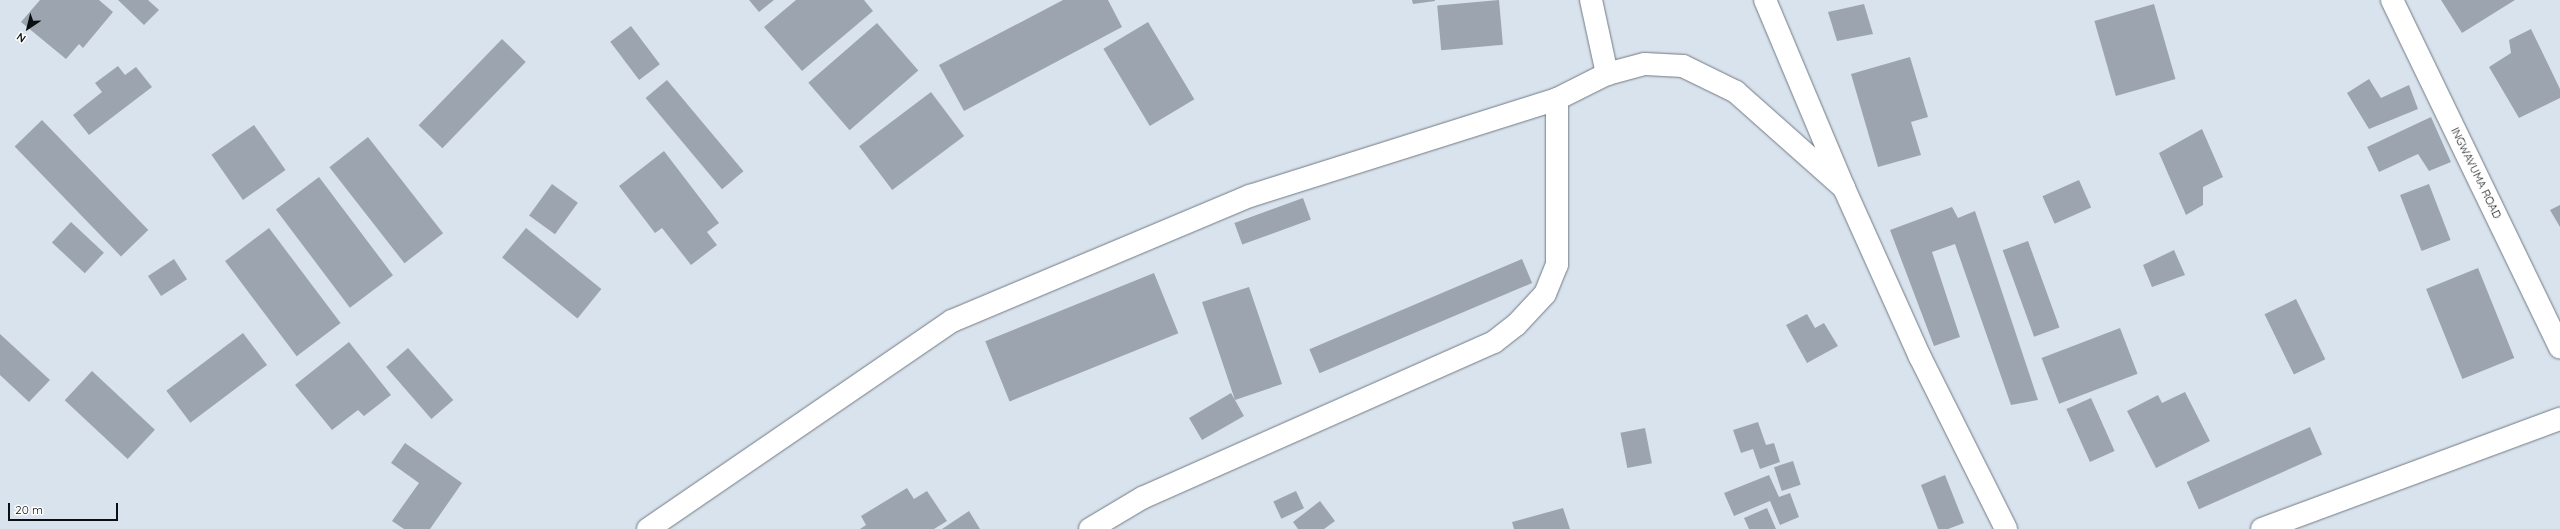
<!DOCTYPE html>
<style>
body{margin:0}
#map{position:relative;width:2560px;height:529px;overflow:hidden;background:#d9e3ed;font-family:Quicksand,sans-serif}
div>[style]{position:absolute}
[style*='--x']{left:calc(var(--x)*1px);top:calc(var(--y)*1px);width:calc(var(--w)*1px);rotate:calc(var(--a)*1deg)}
.building>*{inset:0;background:#9ca5af;transform-origin:0 0}
.roads{filter:drop-shadow(0 0 1px #717a83) drop-shadow(0 0 1px #717a83)}
.street>*{height:22px;margin:-11px;padding:0 11px;transform-origin:11px;border-radius:11px;background:#fff}
span{translate:-50% -50%;white-space:nowrap;text-align:center;line-height:1.15;-webkit-text-stroke:3.5px #fff;paint-order:stroke}
.street-label{font-size:11px;color:#0c0f12}
.north{position:absolute;left:8px;top:8px;width:40px;height:40px;-webkit-text-stroke:3px #fff;paint-order:stroke;rotate:215deg;font-size:11px;font-weight:700;line-height:16px;text-align:center;color:#0c0f12}
.north::after{content:'';display:block;margin:auto;width:14px;height:18px;background:#0c0f12;clip-path:polygon(50% 0,100% 100%,50% 72%,0 100%)}
.scale{position:absolute;left:8px;top:503px;width:110px;height:18px;box-sizing:border-box;border:2px solid #0c0f12;border-top:0;padding-left:5px;font-size:12px;line-height:14px;white-space:nowrap;color:#0c0f12;-webkit-text-stroke:3px #fff;paint-order:stroke}
</style>
<div id="map">
<div class="building">
<i style="clip-path:polygon(40px 0,99px 0,113px 12px,83px 48px,79px 44px,66px 59px,21px 22px)"></i>
<i style="clip-path:polygon(118px 0,148px 0,159px 10px,144px 25px)"></i>
<i style="clip-path:polygon(749px 0,774px 0,759px 12px)"></i>
<i style="clip-path:polygon(796px 0,864px 0,873px 11px,802px 71px,764px 27px)"></i>
<i style="clip-path:polygon(1063px 0,1108px 0,1122px 27px,964px 111px,939px 65px)"></i>
<i style="clip-path:polygon(1412px 0,1435px 0,1435px 1px,1413px 4px)"></i>
<i style="left:1499px;top:0;width:45px;height:62px;rotate:85deg"></i>
<i style="clip-path:polygon(2441px 0,2515px 0,2462px 33px)"></i>
<i style="clip-path:polygon(1864px 4px,1873px 34px,1837px 41px,1828px 12px)"></i>
<i style="left:2154px;top:4px;width:78px;height:62px;rotate:74deg"></i>
<i style="left:1148px;top:22px;width:90px;height:52px;rotate:59deg"></i>
<i style="left:877px;top:23px;width:63px;height:91px;rotate:49deg"></i>
<i style="left:631px;top:26px;width:48px;height:26px;rotate:53deg"></i>
<i style="clip-path:polygon(2531px 29px,2560px 89px,2560px 98px,2519px 118px,2489px 67px,2511px 53px,2509px 40px)"></i>
<i style="left:502px;top:39px;width:33px;height:120px;rotate:44deg"></i>
<i style="clip-path:polygon(1910px 57px,1928px 117px,1911px 122px,1921px 155px,1878px 167px,1851px 74px)"></i>
<i style="clip-path:polygon(118px 66px,125px 75px,136px 67px,152px 87px,89px 135px,73px 115px,102px 92px,95px 83px)"></i>
<i style="clip-path:polygon(2369px 79px,2381px 98px,2409px 85px,2418px 109px,2369px 129px,2347px 93px)"></i>
<i style="left:667px;top:80px;width:119px;height:28px;rotate:50deg"></i>
<i style="left:931px;top:92px;width:55px;height:90px;rotate:53deg"></i>
<i style="clip-path:polygon(2431px 117px,2451px 162px,2429px 171px,2418px 154px,2379px 172px,2367px 147px)"></i>
<i style="left:42px;top:120px;width:153px;height:38px;rotate:46deg"></i>
<i style="left:254px;top:125px;width:55px;height:52px;rotate:55deg"></i>
<i style="clip-path:polygon(2202px 129px,2223px 177px,2203px 187px,2203px 205px,2186px 215px,2159px 153px)"></i>
<i style="left:368px;top:137px;width:122px;height:49px;rotate:52deg"></i>
<i style="clip-path:polygon(664px 151px,719px 223px,707px 232px,717px 245px,691px 265px,662px 228px,655px 233px,619px 186px)"></i>
<i style="left:319px;top:177px;width:123px;height:54px;rotate:53deg"></i>
<i style="left:2079px;top:180px;width:30px;height:40px;rotate:66deg"></i>
<i style="left:552px;top:184px;width:32px;height:39px;rotate:36deg"></i>
<i style="left:2429px;top:184px;width:60px;height:31px;rotate:69deg"></i>
<i style="left:1303px;top:198px;width:23px;height:73px;rotate:70deg"></i>
<i style="clip-path:polygon(2560px 205px,2560px 227px,2550px 210px)"></i>
<i style="clip-path:polygon(1952px 207px,1958px 218px,1975px 211px,2038px 400px,2011px 405px,1955px 244px,1932px 252px,1960px 337px,1934px 346px,1890px 230px)"></i>
<i style="left:71px;top:222px;width:45px;height:28px;rotate:43deg"></i>
<i style="left:269px;top:228px;width:119px;height:55px;rotate:53deg"></i>
<i style="left:526px;top:228px;width:97px;height:38px;rotate:39deg"></i>
<i style="left:2028px;top:241px;width:92px;height:27px;rotate:70deg"></i>
<i style="clip-path:polygon(2174px 250px,2185px 275px,2152px 287px,2143px 265px)"></i>
<i style="left:174px;top:259px;width:24px;height:31px;rotate:57deg"></i>
<i style="left:1522px;top:259px;width:26px;height:231px;rotate:67deg"></i>
<i style="left:2478px;top:268px;width:97px;height:56px;rotate:68deg"></i>
<i style="left:1154px;top:273px;width:65px;height:182px;rotate:68deg"></i>
<i style="clip-path:polygon(1249px 287px,1282px 384px,1235px 400px,1244px 416px,1202px 440px,1189px 418px,1231px 393px,1235px 400px,1202px 302px)"></i>
<i style="left:2296px;top:299px;width:67px;height:35px;rotate:64deg"></i>
<i style="clip-path:polygon(1807px 314px,1815px 328px,1824px 323px,1838px 346px,1807px 363px,1786px 325px)"></i>
<i style="left:2120px;top:328px;width:49px;height:84px;rotate:69deg"></i>
<i style="left:243px;top:333px;width:40px;height:96px;rotate:53deg"></i>
<i style="clip-path:polygon(0 334px,50px 380px,29px 402px,0 375px)"></i>
<i style="clip-path:polygon(349px 342px,391px 395px,364px 416px,358px 410px,332px 430px,295px 385px)"></i>
<i style="left:408px;top:348px;width:69px;height:29px;rotate:49deg"></i>
<i style="left:92px;top:371px;width:86px;height:40px;rotate:43deg"></i>
<i style="clip-path:polygon(2185px 392px,2210px 441px,2156px 468px,2127px 411px,2158px 395px,2162px 403px)"></i>
<i style="left:2091px;top:398px;width:58px;height:27px;rotate:66deg"></i>
<i style="clip-path:polygon(1758px 422px,1766px 445px,1774px 443px,1780px 462px,1760px 469px,1753px 449px,1741px 453px,1733px 430px)"></i>
<i style="left:2310px;top:427px;width:30px;height:135px;rotate:66deg"></i>
<i style="left:1645px;top:428px;width:36px;height:25px;rotate:79deg"></i>
<i style="clip-path:polygon(405px 443px,462px 483px,430px 529px,404px 529px,392px 521px,419px 483px,391px 463px)"></i>
<i style="left:1793px;top:461px;width:25px;height:20px;rotate:72deg"></i>
<i style="clip-path:polygon(1769px 475px,1779px 497px,1790px 493px,1799px 517px,1780px 525px,1770px 501px,1734px 516px,1724px 493px)"></i>
<i style="clip-path:polygon(1945px 475px,1964px 523px,1948px 529px,1938px 529px,1921px 485px)"></i>
<i style="clip-path:polygon(907px 488px,914px 499px,927px 491px,947px 521px,934px 529px,860px 529px,866px 525px,861px 516px)"></i>
<i style="left:1296px;top:491px;width:19px;height:25px;rotate:65deg"></i>
<i style="clip-path:polygon(1320px 501px,1335px 521px,1324px 529px,1298px 529px,1293px 522px)"></i>
<i style="clip-path:polygon(1563px 508px,1570px 529px,1514px 529px,1512px 522px)"></i>
<i style="clip-path:polygon(1767px 508px,1776px 529px,1749px 529px,1744px 518px)"></i>
<i style="clip-path:polygon(969px 511px,980px 529px,942px 529px)"></i>
</div>
<div class="roads">
<div class="street">
<i style="--x:1591;--y:0;--w:76;--a:77.8"></i>
<i style="--x:1765;--y:0;--w:204;--a:67.2"></i>
<i style="--x:1844;--y:188;--w:185;--a:65.8"></i>
<i style="--x:1920;--y:357;--w:192;--a:63.4"></i>
<i style="--x:2392;--y:0;--w:386;--a:64.2"></i>
<i style="--x:648;--y:529;--w:368;--a:-34.4"></i>
<i style="--x:952;--y:321;--w:323;--a:-22.8"></i>
<i style="--x:1250;--y:196;--w:322;--a:-17.5"></i>
<i style="--x:1557;--y:99;--w:56;--a:-26.6"></i>
<i style="--x:1607;--y:74;--w:39;--a:-15"></i>
<i style="--x:1645;--y:64;--w:38;--a:3"></i>
<i style="--x:1683;--y:66;--w:59;--a:26.1"></i>
<i style="--x:1736;--y:92;--w:144;--a:41.6"></i>
<i style="--x:1090;--y:529;--w:61;--a:-30.8"></i>
<i style="--x:1142;--y:498;--w:385;--a:-23.9"></i>
<i style="--x:1494;--y:342;--w:28;--a:-38"></i>
<i style="--x:1516;--y:325;--w:42;--a:-46.9"></i>
<i style="--x:1545;--y:294;--w:31;--a:-68"></i>
<i style="--x:1557;--y:265;--w:166;--a:-90"></i>
<i style="--x:2262;--y:529;--w:318;--a:-20.3"></i>
</div>
</div>
<div class="street-label">
<span style="left:2476px;top:173px;rotate:64deg">INGWAVUMA ROAD</span>
</div>
<div class="north">N</div>
<div class="scale">20 m</div>
</div>
